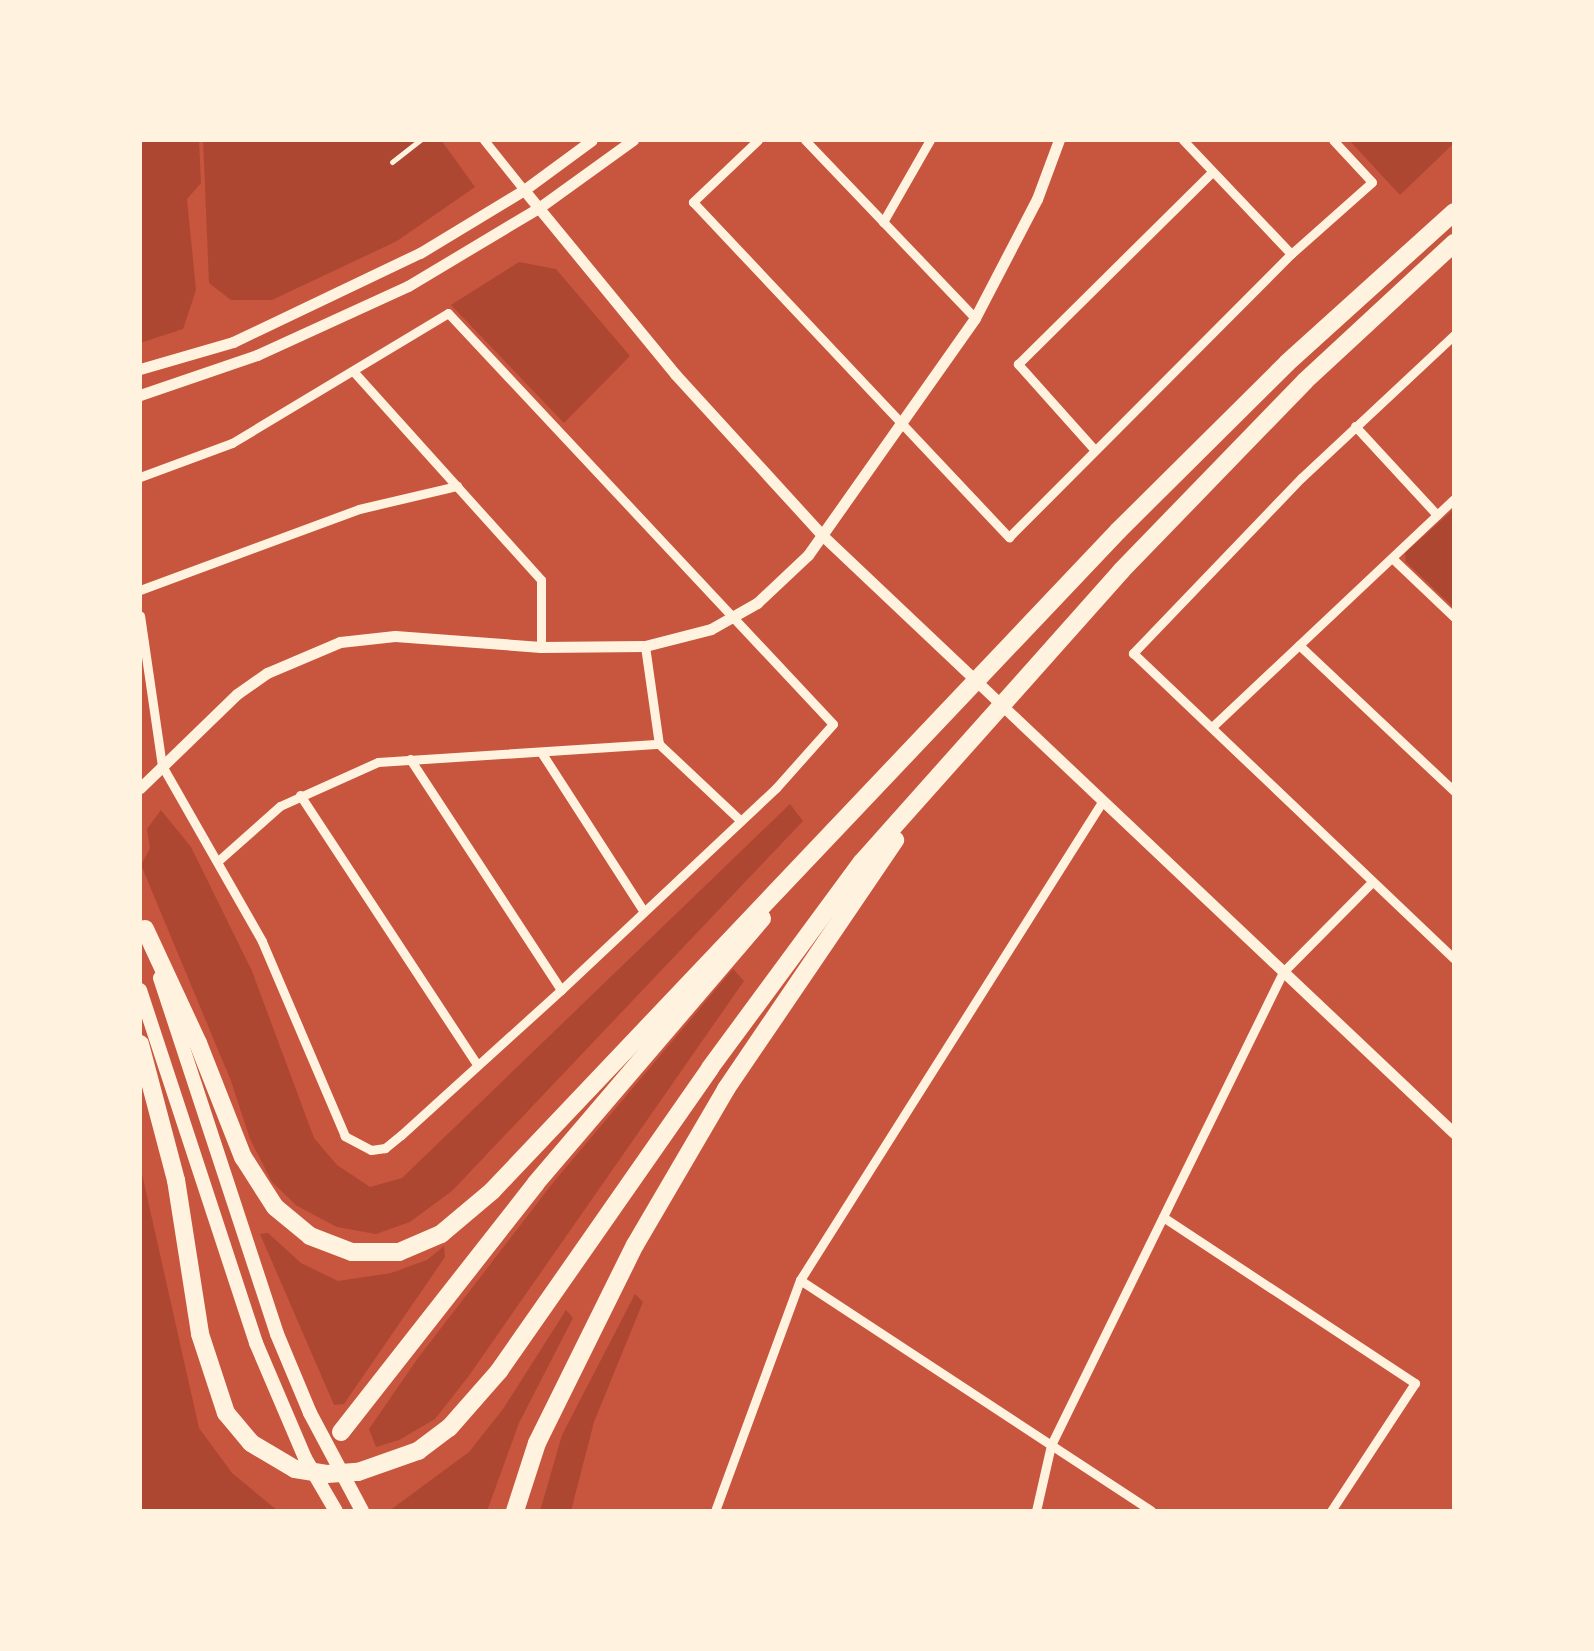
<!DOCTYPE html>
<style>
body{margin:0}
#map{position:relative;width:1594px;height:1651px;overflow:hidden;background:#c8553d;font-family:"Alegreya Sans",sans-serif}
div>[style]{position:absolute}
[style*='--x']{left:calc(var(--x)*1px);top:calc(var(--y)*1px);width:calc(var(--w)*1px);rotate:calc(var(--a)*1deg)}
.green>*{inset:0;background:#ae4732}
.service>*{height:5px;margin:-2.5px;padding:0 2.5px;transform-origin:2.5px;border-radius:2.5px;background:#fff3e0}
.minor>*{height:9px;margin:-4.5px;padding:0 4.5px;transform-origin:4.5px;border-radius:4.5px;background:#fff3e0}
.tertiary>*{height:11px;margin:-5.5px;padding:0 5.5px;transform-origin:5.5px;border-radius:5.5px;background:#fff3e0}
.primary>*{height:14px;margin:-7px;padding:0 7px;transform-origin:7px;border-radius:7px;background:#fff3e0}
.motorway>*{height:18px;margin:-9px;padding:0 9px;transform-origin:9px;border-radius:9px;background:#fff3e0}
span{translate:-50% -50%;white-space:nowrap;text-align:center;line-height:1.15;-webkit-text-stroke:10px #fff3e0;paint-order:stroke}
.frame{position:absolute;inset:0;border:142px solid #fff3e0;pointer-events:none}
</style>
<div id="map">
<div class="green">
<i style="clip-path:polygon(140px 140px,199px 140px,201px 183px,187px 199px,196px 290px,183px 329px,140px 343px)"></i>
<i style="clip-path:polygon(203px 140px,441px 140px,475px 187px,397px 241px,272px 300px,231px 300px,209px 283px)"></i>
<i style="clip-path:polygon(1349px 140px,1454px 140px,1454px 143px,1400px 195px)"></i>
<i style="clip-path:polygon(519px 262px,556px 269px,630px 356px,564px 423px,451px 305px)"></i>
<i style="clip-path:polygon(1454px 509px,1454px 608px,1406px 562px,1405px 553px)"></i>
<i style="clip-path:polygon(790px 804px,803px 821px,452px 1191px,410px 1222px,376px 1234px,337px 1227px,297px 1206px,272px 1182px,250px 1139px,231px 1081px,141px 865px,150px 848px,147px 829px,161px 810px,191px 847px,252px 971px,314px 1138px,337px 1165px,370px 1187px,402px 1178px)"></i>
<i style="clip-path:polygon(733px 969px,744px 981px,468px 1377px,435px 1419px,399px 1440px,376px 1447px,369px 1429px,418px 1358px,552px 1184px)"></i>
<i style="clip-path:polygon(140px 1165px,199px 1428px,232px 1473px,278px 1511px,140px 1511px)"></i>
<i style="clip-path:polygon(268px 1233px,301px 1263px,338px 1281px,391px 1273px,427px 1260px,444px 1246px,445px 1257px,344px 1404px,334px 1405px,260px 1234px)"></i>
<i style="clip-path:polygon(635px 1294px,643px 1302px,594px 1422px,571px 1511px,540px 1511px,562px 1435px)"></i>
<i style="clip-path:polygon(566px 1310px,573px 1318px,519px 1423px,487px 1511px,389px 1511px,469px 1452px,503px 1409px)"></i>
</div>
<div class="service">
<i style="--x:392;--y:162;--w:36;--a:-38"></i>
</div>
<div class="minor">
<i style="--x:484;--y:140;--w:64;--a:51.3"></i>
<i style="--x:758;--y:140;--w:90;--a:136.4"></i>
<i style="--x:693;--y:202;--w:461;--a:46.7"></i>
<i style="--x:1009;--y:537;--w:400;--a:-45.1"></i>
<i style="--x:1291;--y:254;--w:108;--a:-41.6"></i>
<i style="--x:1372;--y:182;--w:57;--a:-132.9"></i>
<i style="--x:805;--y:140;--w:246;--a:46.3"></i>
<i style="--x:1183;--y:140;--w:157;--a:46.5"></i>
<i style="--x:883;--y:222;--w:95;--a:-60.2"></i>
<i style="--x:1454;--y:335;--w:209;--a:136.9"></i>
<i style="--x:1301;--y:478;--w:243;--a:133.8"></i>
<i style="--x:1133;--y:653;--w:443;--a:43.6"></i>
<i style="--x:353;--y:371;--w:281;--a:48"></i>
<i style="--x:541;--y:580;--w:67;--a:90"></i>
<i style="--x:1355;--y:426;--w:121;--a:47.3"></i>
<i style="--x:1093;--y:448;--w:113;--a:-131.8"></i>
<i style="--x:1018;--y:364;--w:273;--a:-44.7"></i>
<i style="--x:140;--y:477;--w:98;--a:-20.3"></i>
<i style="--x:232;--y:443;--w:252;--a:-31"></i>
<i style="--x:448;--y:313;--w:563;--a:46.87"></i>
<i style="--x:833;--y:724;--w:86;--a:131.7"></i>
<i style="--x:776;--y:788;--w:295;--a:136.8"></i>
<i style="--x:561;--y:990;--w:216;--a:137.8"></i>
<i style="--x:401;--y:1135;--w:21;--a:141"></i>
<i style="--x:385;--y:1148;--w:14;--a:172"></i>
<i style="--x:371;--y:1150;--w:30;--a:-152"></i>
<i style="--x:345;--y:1136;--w:212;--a:-113.1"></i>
<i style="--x:262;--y:941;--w:202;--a:-119.7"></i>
<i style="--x:162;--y:766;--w:152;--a:-98.3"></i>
<i style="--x:1392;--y:558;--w:86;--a:43.6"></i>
<i style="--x:140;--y:590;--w:233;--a:-20.3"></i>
<i style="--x:359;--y:509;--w:101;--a:-13.2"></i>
<i style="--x:1299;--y:645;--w:213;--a:43.3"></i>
<i style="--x:645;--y:646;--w:99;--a:81.9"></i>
<i style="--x:659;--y:744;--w:112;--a:43.2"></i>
<i style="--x:1212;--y:727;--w:332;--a:-43.3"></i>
<i style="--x:541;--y:752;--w:188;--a:57.2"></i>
<i style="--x:410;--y:759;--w:276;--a:56.8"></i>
<i style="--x:300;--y:795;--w:322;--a:56.7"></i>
<i style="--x:218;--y:861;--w:83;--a:-41.6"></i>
<i style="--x:280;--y:806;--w:107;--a:-24.2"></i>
<i style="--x:378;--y:762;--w:282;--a:-3.7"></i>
<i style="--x:1163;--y:1217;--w:302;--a:33.4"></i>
<i style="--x:1415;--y:1383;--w:153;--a:123.3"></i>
<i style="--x:800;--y:1280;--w:420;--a:33.3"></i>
<i style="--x:715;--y:1511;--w:246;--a:-69.8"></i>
<i style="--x:800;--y:1280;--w:565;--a:-57.72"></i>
<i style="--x:1036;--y:1511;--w:68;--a:-77.2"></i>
<i style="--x:1051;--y:1445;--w:527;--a:-63.87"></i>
<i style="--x:1283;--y:972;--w:127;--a:-45.3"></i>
</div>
<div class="tertiary">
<i style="--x:524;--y:190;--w:238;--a:50.6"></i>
<i style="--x:675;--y:374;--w:218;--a:47.6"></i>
<i style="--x:822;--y:535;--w:870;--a:43.42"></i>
<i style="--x:140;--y:369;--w:97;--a:-16.2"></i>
<i style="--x:233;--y:342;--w:207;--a:-25.5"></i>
<i style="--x:420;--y:253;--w:122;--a:-31.2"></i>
<i style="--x:524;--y:190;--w:84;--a:-36.3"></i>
<i style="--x:140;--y:395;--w:124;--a:-18.9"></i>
<i style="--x:257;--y:355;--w:166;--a:-24.6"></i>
<i style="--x:408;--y:286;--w:154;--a:-30.9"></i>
<i style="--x:540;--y:207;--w:115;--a:-35.8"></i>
<i style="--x:140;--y:788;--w:135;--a:-44.1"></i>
<i style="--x:237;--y:694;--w:37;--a:-35"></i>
<i style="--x:267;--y:673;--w:79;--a:-23"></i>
<i style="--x:340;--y:642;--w:55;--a:-6.2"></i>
<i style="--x:395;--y:636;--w:146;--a:4.3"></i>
<i style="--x:541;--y:647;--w:104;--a:-0.6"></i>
<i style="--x:645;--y:646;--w:68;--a:-14.4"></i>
<i style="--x:711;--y:629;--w:53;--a:-29.5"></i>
<i style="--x:757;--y:603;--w:70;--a:-43.3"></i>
<i style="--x:808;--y:555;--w:290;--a:-54.8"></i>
<i style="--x:975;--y:318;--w:134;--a:-62.5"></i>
<i style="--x:1037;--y:199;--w:63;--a:-69.6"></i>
</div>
<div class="primary">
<i style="--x:160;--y:978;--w:375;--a:71.8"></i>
<i style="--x:277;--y:1334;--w:86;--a:67.3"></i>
<i style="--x:310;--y:1413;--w:111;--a:62"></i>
<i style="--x:140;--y:990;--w:372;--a:71.8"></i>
<i style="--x:256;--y:1343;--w:125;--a:66.9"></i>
<i style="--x:305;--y:1458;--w:61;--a:59.7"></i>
</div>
<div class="motorway">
<i style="--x:145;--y:929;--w:126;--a:65.1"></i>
<i style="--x:198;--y:1043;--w:123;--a:68.5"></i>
<i style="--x:243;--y:1157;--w:59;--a:57.4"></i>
<i style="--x:275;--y:1207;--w:45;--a:39.6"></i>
<i style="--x:310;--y:1236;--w:45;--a:20.9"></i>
<i style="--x:352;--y:1252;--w:47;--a:0"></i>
<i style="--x:399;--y:1252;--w:46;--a:-23.2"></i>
<i style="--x:441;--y:1234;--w:67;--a:-40.1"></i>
<i style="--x:492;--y:1191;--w:910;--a:-46.51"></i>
<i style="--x:1118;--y:531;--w:238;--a:-44.8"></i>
<i style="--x:1287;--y:363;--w:225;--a:-42.1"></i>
<i style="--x:140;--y:1044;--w:141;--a:75.2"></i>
<i style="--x:176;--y:1180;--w:156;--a:81.1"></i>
<i style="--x:200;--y:1334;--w:83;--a:71.8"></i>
<i style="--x:226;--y:1413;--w:39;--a:50"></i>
<i style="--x:251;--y:1443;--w:51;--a:30.6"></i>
<i style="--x:295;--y:1469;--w:32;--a:9"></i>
<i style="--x:327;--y:1474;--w:31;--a:-4"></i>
<i style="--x:358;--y:1472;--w:64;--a:-19.3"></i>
<i style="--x:418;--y:1451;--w:39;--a:-37"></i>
<i style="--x:449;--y:1428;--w:76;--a:-48.7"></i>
<i style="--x:499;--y:1371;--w:369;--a:-55.1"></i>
<i style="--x:710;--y:1068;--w:256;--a:-53.6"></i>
<i style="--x:862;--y:862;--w:390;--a:-48.3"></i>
<i style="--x:1121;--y:571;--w:264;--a:-45.9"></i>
<i style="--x:1305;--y:381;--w:203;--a:-42.8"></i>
<i style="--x:341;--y:1432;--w:316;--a:-51.9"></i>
<i style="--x:536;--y:1183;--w:348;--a:-49.5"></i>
<i style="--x:515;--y:1511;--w:71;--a:-72.1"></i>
<i style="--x:537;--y:1443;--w:221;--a:-63.7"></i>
<i style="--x:635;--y:1245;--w:181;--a:-59.7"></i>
<i style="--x:726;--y:1089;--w:301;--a:-55.8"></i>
</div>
<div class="frame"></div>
</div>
